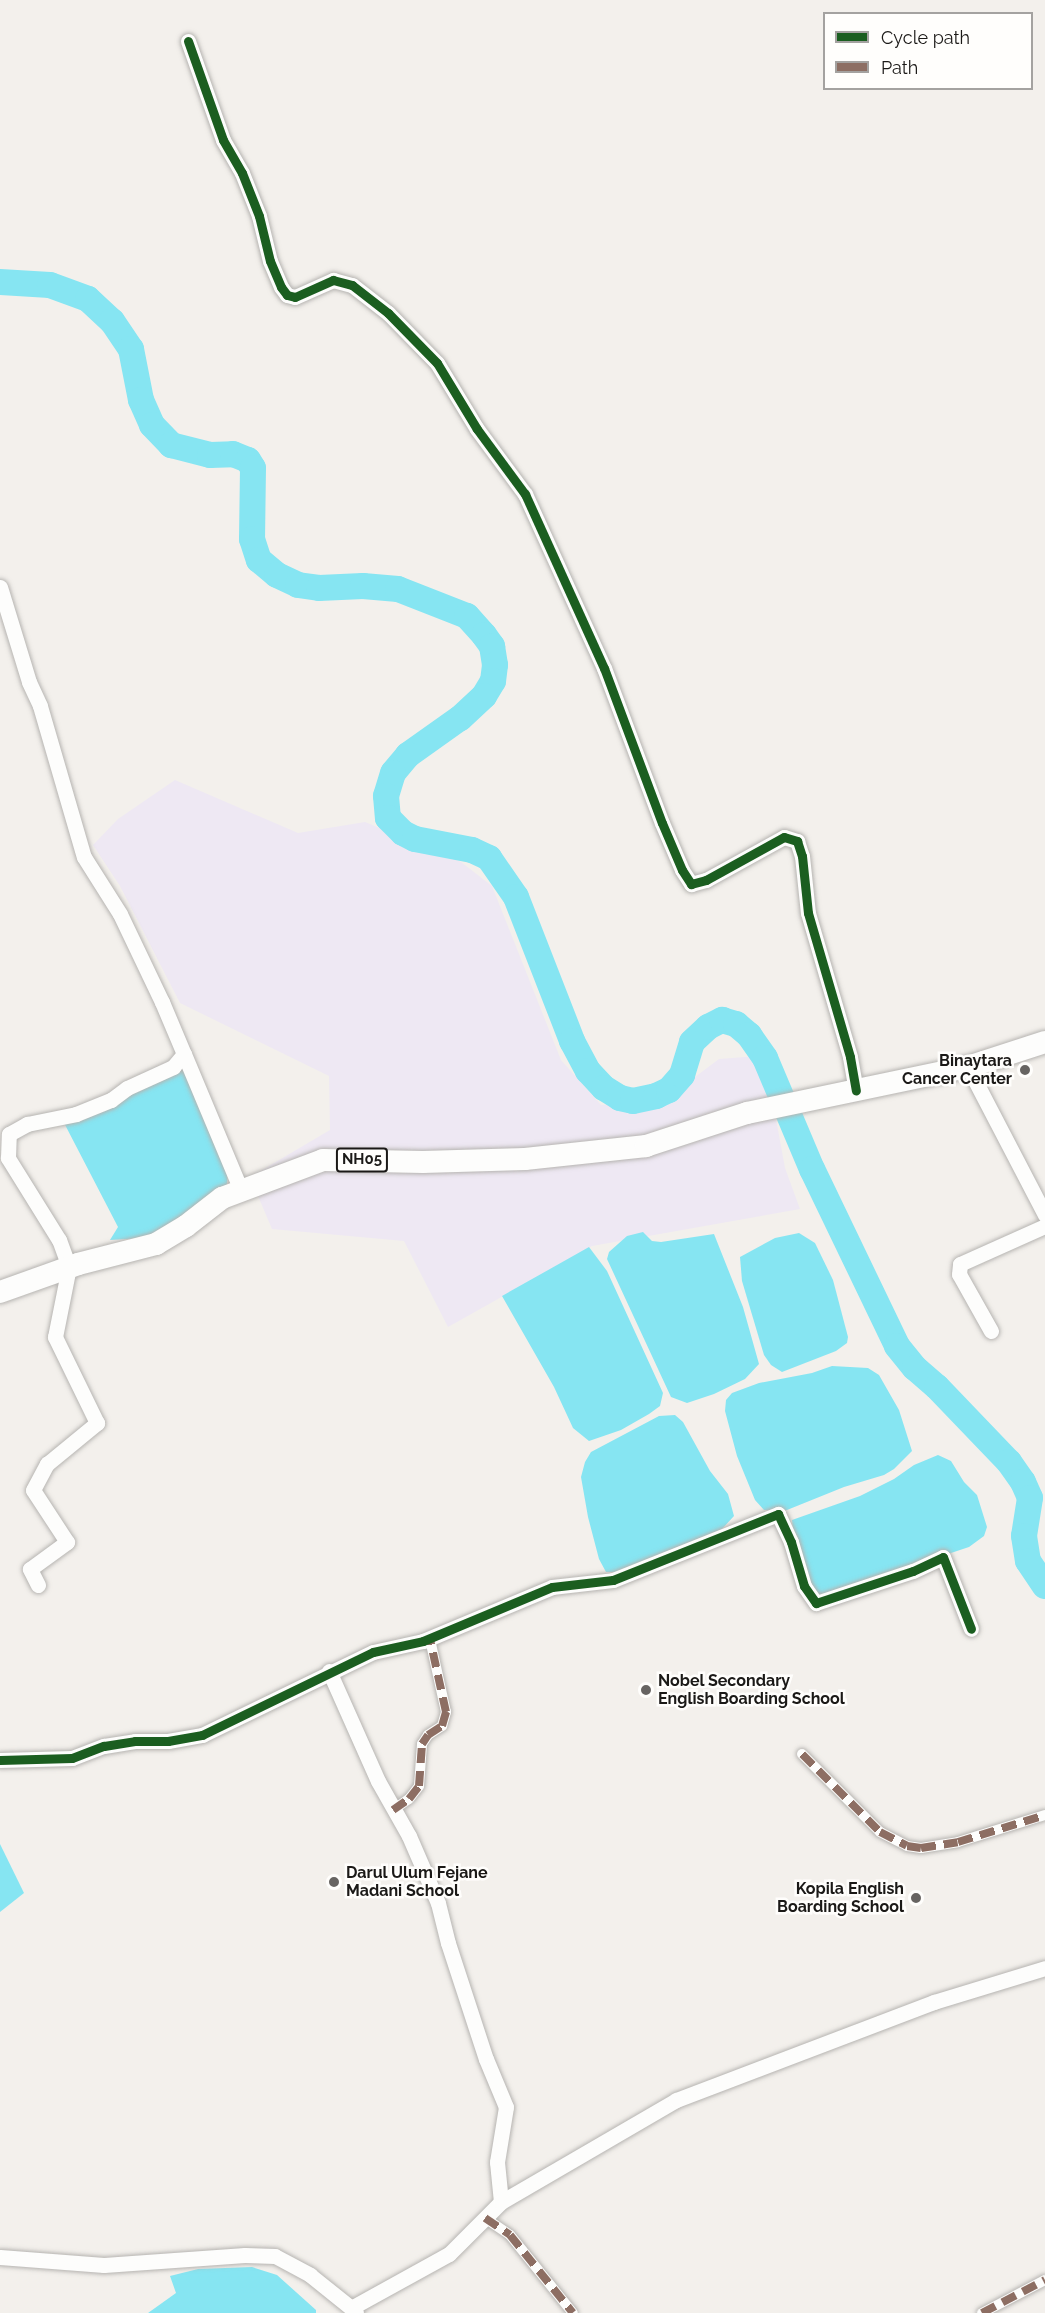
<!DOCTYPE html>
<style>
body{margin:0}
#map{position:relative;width:1045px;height:2313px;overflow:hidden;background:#f3f0ec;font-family:Raleway,sans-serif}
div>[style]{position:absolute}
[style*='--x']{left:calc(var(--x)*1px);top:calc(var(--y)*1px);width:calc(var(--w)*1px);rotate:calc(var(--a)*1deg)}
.industrial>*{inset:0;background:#eee8f3}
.water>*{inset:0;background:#86e5f2}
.river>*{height:26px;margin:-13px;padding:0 13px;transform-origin:13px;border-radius:13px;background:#86e5f2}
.roads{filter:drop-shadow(0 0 2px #b6b4b1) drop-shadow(0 0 2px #b6b4b1)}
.pedestrian>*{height:10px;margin:-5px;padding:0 5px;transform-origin:5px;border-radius:5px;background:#fdfdfc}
.minor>*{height:15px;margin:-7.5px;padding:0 7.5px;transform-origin:7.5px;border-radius:7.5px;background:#fdfdfc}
.primary>*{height:22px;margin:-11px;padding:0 11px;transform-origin:11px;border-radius:11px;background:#fdfdfc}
.quiet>*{height:8px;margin-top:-4px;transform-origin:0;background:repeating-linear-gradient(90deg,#8d6e63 0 15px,transparent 0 23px)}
.cycleway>*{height:9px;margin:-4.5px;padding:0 4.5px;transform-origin:4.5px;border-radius:4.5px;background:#1b5e20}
.dots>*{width:16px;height:16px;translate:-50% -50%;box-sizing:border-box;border:3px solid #fffefc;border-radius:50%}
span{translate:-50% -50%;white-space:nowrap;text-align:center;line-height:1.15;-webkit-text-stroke:5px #fffefc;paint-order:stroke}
.shield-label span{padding:2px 4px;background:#fffefc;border:2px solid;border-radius:4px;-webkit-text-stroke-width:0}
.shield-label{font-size:15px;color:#1b1917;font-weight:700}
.poi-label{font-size:16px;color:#1b1917;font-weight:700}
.right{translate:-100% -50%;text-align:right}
.left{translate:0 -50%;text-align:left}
.legend{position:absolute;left:823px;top:12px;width:210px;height:78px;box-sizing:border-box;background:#fffefc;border:2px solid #a4a2a0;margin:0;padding:8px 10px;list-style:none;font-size:18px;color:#1b1917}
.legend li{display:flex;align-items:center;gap:12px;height:30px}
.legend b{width:30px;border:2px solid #a4a2a0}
</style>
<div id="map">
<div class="industrial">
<i style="clip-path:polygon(175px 780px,298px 833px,365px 822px,461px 862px,492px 886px,561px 1060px,601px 1105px,663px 1101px,719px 1059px,758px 1056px,767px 1070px,785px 1168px,800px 1209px,592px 1246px,448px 1327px,404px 1241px,272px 1229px,250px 1177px,330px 1130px,329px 1076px,180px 1003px,120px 886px,93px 845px,118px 819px)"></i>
</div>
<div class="water">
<i style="clip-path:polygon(181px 1067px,187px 1071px,228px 1169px,227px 1184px,224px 1190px,161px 1237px,110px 1240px,118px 1227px,62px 1119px)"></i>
<i style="clip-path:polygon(643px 1232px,652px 1241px,661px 1242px,714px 1234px,743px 1307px,759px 1364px,745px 1379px,714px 1394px,687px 1403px,671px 1397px,607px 1259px,609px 1252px,627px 1236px)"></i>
<i style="clip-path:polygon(799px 1233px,815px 1243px,833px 1280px,848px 1337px,847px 1343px,836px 1351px,782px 1372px,771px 1365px,764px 1355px,742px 1281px,740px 1257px,775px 1238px)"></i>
<i style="clip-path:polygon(589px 1247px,607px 1271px,663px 1393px,660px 1406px,649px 1414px,621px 1430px,589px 1441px,573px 1428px,554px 1387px,502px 1296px)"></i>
<i style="clip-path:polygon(832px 1366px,868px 1368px,879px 1375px,899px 1410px,912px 1451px,894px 1469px,884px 1475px,844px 1487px,787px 1510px,764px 1510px,755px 1500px,737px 1456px,725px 1411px,726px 1400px,732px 1393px,759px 1383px,812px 1373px)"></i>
<i style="clip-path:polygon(675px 1415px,683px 1422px,710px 1471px,728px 1494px,734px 1516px,722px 1529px,616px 1572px,606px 1572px,599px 1559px,588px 1517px,581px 1477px,585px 1462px,591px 1452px,659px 1416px)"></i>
<i style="clip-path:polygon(938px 1455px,951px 1461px,964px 1482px,977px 1495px,987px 1527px,984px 1536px,969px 1547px,822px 1596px,815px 1594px,794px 1541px,792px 1520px,860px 1496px,894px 1479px,914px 1465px)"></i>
<i style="clip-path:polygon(0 1844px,24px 1893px,0 1912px)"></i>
<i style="clip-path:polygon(252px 2267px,277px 2275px,316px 2310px,316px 2313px,148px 2313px,176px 2293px,170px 2276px,198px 2269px)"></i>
</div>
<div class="river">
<i style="--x:0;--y:282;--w:50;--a:3.4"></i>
<i style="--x:50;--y:285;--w:40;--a:20.2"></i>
<i style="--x:88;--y:299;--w:33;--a:43"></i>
<i style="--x:112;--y:321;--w:34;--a:56"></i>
<i style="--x:131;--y:349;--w:52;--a:78.9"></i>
<i style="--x:141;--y:400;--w:27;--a:66"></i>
<i style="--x:152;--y:425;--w:28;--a:46"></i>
<i style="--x:171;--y:445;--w:40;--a:14.4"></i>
<i style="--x:210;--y:455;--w:23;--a:-2"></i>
<i style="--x:233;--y:454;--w:16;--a:22"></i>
<i style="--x:248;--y:460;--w:9;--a:58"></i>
<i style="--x:253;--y:468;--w:71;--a:90.8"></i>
<i style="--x:252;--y:539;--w:22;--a:72"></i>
<i style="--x:259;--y:560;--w:23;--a:40"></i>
<i style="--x:277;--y:575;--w:23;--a:25"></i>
<i style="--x:298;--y:585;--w:21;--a:8"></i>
<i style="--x:319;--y:588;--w:44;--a:-2.6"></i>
<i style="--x:363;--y:586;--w:35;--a:5"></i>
<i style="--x:398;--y:589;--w:74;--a:21.4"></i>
<i style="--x:467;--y:616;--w:25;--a:48"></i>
<i style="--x:484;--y:635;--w:14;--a:54"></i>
<i style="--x:492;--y:646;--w:19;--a:81"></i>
<i style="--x:495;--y:665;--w:16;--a:97"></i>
<i style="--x:493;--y:681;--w:17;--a:121"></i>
<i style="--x:484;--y:696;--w:33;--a:137"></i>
<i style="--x:460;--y:718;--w:64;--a:144.6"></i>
<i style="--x:408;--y:755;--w:23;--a:130"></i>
<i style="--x:393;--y:773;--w:24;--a:107"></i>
<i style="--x:386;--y:796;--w:22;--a:85"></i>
<i style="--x:388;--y:818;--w:21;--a:45"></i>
<i style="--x:403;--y:833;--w:13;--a:27"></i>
<i style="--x:415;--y:839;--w:58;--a:10.9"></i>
<i style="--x:472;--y:850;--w:19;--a:25"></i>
<i style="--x:489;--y:858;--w:47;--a:55.3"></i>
<i style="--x:516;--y:897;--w:155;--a:68.7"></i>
<i style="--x:572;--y:1041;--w:34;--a:62"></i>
<i style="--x:588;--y:1071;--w:23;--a:47"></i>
<i style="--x:604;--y:1088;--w:19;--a:32"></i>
<i style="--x:620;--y:1098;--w:13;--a:13"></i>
<i style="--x:633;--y:1101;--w:24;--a:-12"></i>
<i style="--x:656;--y:1096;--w:14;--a:-25"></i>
<i style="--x:669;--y:1090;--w:20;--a:-49"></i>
<i style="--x:682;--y:1075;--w:34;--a:-73"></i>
<i style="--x:692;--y:1042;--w:22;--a:-43"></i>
<i style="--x:708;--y:1027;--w:16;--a:-27"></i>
<i style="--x:722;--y:1020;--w:15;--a:16"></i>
<i style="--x:736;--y:1024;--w:17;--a:40"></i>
<i style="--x:749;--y:1035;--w:28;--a:55"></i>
<i style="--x:765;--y:1058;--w:121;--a:67.1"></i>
<i style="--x:812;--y:1169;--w:196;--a:64.3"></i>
<i style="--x:897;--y:1346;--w:28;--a:51"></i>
<i style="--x:915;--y:1368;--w:29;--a:41"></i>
<i style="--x:937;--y:1387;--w:104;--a:46.2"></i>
<i style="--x:1009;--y:1462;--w:24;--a:55"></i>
<i style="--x:1023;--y:1482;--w:17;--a:66"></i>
<i style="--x:1030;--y:1498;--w:38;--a:99"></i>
<i style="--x:1024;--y:1536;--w:25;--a:81"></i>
<i style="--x:1028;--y:1561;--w:30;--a:56"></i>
</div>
<div class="roads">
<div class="pedestrian">
<i style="--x:802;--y:1754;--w:110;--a:45"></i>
<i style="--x:880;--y:1832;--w:30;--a:27"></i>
<i style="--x:907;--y:1846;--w:14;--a:8"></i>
<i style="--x:921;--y:1848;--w:37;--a:-9"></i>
<i style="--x:958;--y:1842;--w:91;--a:-17.2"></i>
<i style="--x:393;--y:1810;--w:19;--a:-35"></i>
<i style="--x:409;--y:1799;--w:16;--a:-52"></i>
<i style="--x:419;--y:1786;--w:42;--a:-85.9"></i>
<i style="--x:422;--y:1744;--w:11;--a:-56"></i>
<i style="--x:428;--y:1735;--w:17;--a:-33"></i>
<i style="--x:442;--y:1726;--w:15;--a:-74"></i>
<i style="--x:446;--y:1712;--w:75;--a:-102.4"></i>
<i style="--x:485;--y:2218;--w:30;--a:34"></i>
<i style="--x:510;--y:2235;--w:100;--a:51.1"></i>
<i style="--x:982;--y:2313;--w:71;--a:-27.6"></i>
</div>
<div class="minor">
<i style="--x:188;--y:41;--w:105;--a:70.5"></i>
<i style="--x:223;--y:140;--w:38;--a:60"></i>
<i style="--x:242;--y:173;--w:46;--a:68.4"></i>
<i style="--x:259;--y:216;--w:46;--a:76.3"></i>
<i style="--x:270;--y:261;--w:28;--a:67"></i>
<i style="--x:281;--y:287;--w:10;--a:53"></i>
<i style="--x:287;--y:295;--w:8;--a:14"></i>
<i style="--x:295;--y:297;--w:42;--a:-24.1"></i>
<i style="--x:333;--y:280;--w:20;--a:15"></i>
<i style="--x:352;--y:285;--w:46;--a:37.9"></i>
<i style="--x:388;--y:313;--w:70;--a:45.6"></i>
<i style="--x:437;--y:363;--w:77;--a:58.8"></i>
<i style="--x:477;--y:429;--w:81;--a:53.6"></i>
<i style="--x:525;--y:494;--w:191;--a:65.6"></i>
<i style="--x:604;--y:668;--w:165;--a:69.5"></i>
<i style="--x:662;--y:823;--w:51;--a:66.9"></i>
<i style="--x:682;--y:870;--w:17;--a:57"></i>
<i style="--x:691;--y:884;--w:16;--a:-15"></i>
<i style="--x:706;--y:880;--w:89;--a:-28.9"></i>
<i style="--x:784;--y:837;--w:14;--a:17"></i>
<i style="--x:797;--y:841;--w:16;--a:72"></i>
<i style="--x:802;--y:856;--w:57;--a:84"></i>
<i style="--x:808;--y:913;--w:150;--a:73.7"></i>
<i style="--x:850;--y:1057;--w:34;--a:80"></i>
<i style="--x:0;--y:587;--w:99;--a:73"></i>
<i style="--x:29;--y:682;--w:26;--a:65"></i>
<i style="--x:40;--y:706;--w:157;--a:73.8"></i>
<i style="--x:84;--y:857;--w:67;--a:57.7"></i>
<i style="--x:120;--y:914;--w:98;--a:64.5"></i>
<i style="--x:162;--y:1002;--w:56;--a:67.1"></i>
<i style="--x:968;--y:1067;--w:167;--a:62.5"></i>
<i style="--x:991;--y:1331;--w:65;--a:-119.3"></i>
<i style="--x:959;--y:1274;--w:10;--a:-84"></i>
<i style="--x:960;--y:1264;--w:93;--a:-24.1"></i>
<i style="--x:38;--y:1585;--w:18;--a:-117"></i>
<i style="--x:30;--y:1569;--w:46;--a:-36.1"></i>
<i style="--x:67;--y:1542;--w:62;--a:-123.2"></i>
<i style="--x:33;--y:1490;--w:30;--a:-62"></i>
<i style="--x:47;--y:1464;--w:65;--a:-39.4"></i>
<i style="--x:97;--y:1423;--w:96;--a:-116"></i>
<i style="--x:55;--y:1337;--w:71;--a:-78.7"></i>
<i style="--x:69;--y:1267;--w:29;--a:-110"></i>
<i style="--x:59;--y:1240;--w:97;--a:-121.9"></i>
<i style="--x:8;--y:1158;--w:24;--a:-88"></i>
<i style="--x:9;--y:1134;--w:21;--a:-29"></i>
<i style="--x:27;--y:1124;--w:50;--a:-11.5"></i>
<i style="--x:76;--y:1114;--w:38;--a:-22"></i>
<i style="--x:111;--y:1100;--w:20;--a:-37"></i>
<i style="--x:127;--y:1088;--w:51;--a:-24.5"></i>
<i style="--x:173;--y:1067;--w:17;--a:-50"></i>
<i style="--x:184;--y:1054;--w:147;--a:67.3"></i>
<i style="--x:329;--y:1671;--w:120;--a:66"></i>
<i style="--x:378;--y:1781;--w:63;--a:60.6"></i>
<i style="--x:409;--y:1836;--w:73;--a:66.6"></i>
<i style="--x:438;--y:1903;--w:41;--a:76"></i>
<i style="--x:448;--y:1943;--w:122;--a:71.9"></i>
<i style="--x:486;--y:2059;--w:52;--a:67.4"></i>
<i style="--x:506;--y:2107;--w:56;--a:99.3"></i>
<i style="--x:497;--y:2162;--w:40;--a:84.3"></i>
<i style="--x:0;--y:1760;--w:72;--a:-1.6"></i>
<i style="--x:72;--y:1758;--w:34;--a:-21"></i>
<i style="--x:104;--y:1746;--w:31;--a:-9"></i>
<i style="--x:135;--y:1741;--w:33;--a:0"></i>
<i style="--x:168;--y:1741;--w:35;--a:-10"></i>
<i style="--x:202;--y:1735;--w:190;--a:-25.9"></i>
<i style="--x:373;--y:1652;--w:51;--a:-12.4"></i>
<i style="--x:423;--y:1641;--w:140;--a:-22.7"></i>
<i style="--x:552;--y:1587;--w:61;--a:-6.5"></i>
<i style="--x:613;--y:1580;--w:178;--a:-21.8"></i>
<i style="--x:778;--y:1514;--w:31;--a:65"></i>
<i style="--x:791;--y:1542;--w:46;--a:73.5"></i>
<i style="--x:804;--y:1586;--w:21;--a:55"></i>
<i style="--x:816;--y:1603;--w:102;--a:-18.3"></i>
<i style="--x:913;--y:1571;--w:33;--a:-25"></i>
<i style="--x:943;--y:1557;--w:77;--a:68.7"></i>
<i style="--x:0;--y:2257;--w:104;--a:4.4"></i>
<i style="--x:104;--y:2265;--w:141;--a:-4.1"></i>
<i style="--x:245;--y:2255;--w:30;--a:2"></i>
<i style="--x:275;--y:2256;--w:40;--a:28"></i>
<i style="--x:310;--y:2275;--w:53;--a:38.8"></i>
<i style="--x:356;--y:2313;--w:7;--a:-135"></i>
<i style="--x:351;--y:2308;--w:112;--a:-28.9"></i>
<i style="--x:449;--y:2254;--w:74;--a:-45"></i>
<i style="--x:501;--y:2202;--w:203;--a:-30.2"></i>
<i style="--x:676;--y:2100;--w:276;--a:-20.8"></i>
<i style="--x:934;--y:2002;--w:116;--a:-17"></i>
</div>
<div class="primary">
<i style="--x:0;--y:1292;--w:83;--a:-19.7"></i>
<i style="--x:78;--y:1264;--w:81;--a:-14.4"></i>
<i style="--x:156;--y:1244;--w:35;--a:-31"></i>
<i style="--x:186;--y:1226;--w:46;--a:-37.9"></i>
<i style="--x:222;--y:1198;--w:108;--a:-20.6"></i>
<i style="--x:323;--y:1160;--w:100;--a:1.1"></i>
<i style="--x:423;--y:1162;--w:102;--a:-1.7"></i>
<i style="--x:525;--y:1159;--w:122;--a:-6.1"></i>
<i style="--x:646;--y:1146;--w:106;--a:-18.1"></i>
<i style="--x:747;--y:1113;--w:226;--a:-11.8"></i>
<i style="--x:968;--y:1067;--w:81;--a:-18"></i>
</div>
</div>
<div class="quiet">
<i style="--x:802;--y:1754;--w:110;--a:45"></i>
<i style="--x:880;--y:1832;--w:30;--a:27"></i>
<i style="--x:907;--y:1846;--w:14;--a:8"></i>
<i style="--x:921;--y:1848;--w:37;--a:-9"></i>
<i style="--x:958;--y:1842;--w:91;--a:-17.2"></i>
<i style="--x:393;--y:1810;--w:19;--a:-35"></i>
<i style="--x:409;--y:1799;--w:16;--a:-52"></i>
<i style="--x:419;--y:1786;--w:42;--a:-85.9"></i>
<i style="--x:422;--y:1744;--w:11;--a:-56"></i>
<i style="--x:428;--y:1735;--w:17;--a:-33"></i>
<i style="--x:442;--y:1726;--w:15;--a:-74"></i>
<i style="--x:446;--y:1712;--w:75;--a:-102.4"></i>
<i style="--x:485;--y:2218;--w:30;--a:34"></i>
<i style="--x:510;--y:2235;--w:100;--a:51.1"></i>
<i style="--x:982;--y:2313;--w:71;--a:-27.6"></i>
</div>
<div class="cycleway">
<i style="--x:188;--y:41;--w:105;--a:70.5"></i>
<i style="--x:223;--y:140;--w:38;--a:60"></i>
<i style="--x:242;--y:173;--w:46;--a:68.4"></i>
<i style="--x:259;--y:216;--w:46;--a:76.3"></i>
<i style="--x:270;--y:261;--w:28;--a:67"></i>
<i style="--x:281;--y:287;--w:10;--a:53"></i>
<i style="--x:287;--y:295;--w:8;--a:14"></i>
<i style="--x:295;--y:297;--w:42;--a:-24.1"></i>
<i style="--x:333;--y:280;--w:20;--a:15"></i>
<i style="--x:352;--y:285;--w:46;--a:37.9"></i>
<i style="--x:388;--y:313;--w:70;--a:45.6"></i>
<i style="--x:437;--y:363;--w:77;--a:58.8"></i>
<i style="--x:477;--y:429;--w:81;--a:53.6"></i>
<i style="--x:525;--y:494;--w:191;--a:65.6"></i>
<i style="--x:604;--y:668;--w:165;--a:69.5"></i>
<i style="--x:662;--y:823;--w:51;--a:66.9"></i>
<i style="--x:682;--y:870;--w:17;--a:57"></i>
<i style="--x:691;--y:884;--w:16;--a:-15"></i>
<i style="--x:706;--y:880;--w:89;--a:-28.9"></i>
<i style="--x:784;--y:837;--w:14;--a:17"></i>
<i style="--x:797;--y:841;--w:16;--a:72"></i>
<i style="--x:802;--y:856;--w:57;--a:84"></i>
<i style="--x:808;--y:913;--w:150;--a:73.7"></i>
<i style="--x:850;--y:1057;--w:34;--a:80"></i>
<i style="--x:0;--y:1760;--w:72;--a:-1.6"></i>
<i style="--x:72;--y:1758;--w:34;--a:-21"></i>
<i style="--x:104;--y:1746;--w:31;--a:-9"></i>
<i style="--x:135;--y:1741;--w:33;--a:0"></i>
<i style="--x:168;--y:1741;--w:35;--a:-10"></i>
<i style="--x:202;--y:1735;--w:190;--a:-25.9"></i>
<i style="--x:373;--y:1652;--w:51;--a:-12.4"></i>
<i style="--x:423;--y:1641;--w:140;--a:-22.7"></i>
<i style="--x:552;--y:1587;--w:61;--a:-6.5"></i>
<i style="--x:613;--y:1580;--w:178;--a:-21.8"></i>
<i style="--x:778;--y:1514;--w:31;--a:65"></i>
<i style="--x:791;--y:1542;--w:46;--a:73.5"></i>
<i style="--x:804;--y:1586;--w:21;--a:55"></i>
<i style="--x:816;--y:1603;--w:102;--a:-18.3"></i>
<i style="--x:913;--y:1571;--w:33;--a:-25"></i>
<i style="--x:943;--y:1557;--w:77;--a:68.7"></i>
</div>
<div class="dots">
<i style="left:1025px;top:1070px;background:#676462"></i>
<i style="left:646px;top:1690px;background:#676462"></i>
<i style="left:334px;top:1882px;background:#676462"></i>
<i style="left:916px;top:1898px;background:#676462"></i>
</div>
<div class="shield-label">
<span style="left:362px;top:1160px">NH05</span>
</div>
<div class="poi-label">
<span class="right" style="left:1012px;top:1070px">Binaytara<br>Cancer Center</span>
<span class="left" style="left:658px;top:1690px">Nobel Secondary<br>English Boarding School</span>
<span class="left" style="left:346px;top:1882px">Darul Ulum Fejane<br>Madani School</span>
<span class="right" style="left:904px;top:1898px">Kopila English<br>Boarding School</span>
</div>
<ul class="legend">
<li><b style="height:8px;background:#1b5e20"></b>Cycle path</li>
<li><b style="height:8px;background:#8d6e63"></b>Path</li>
</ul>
</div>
